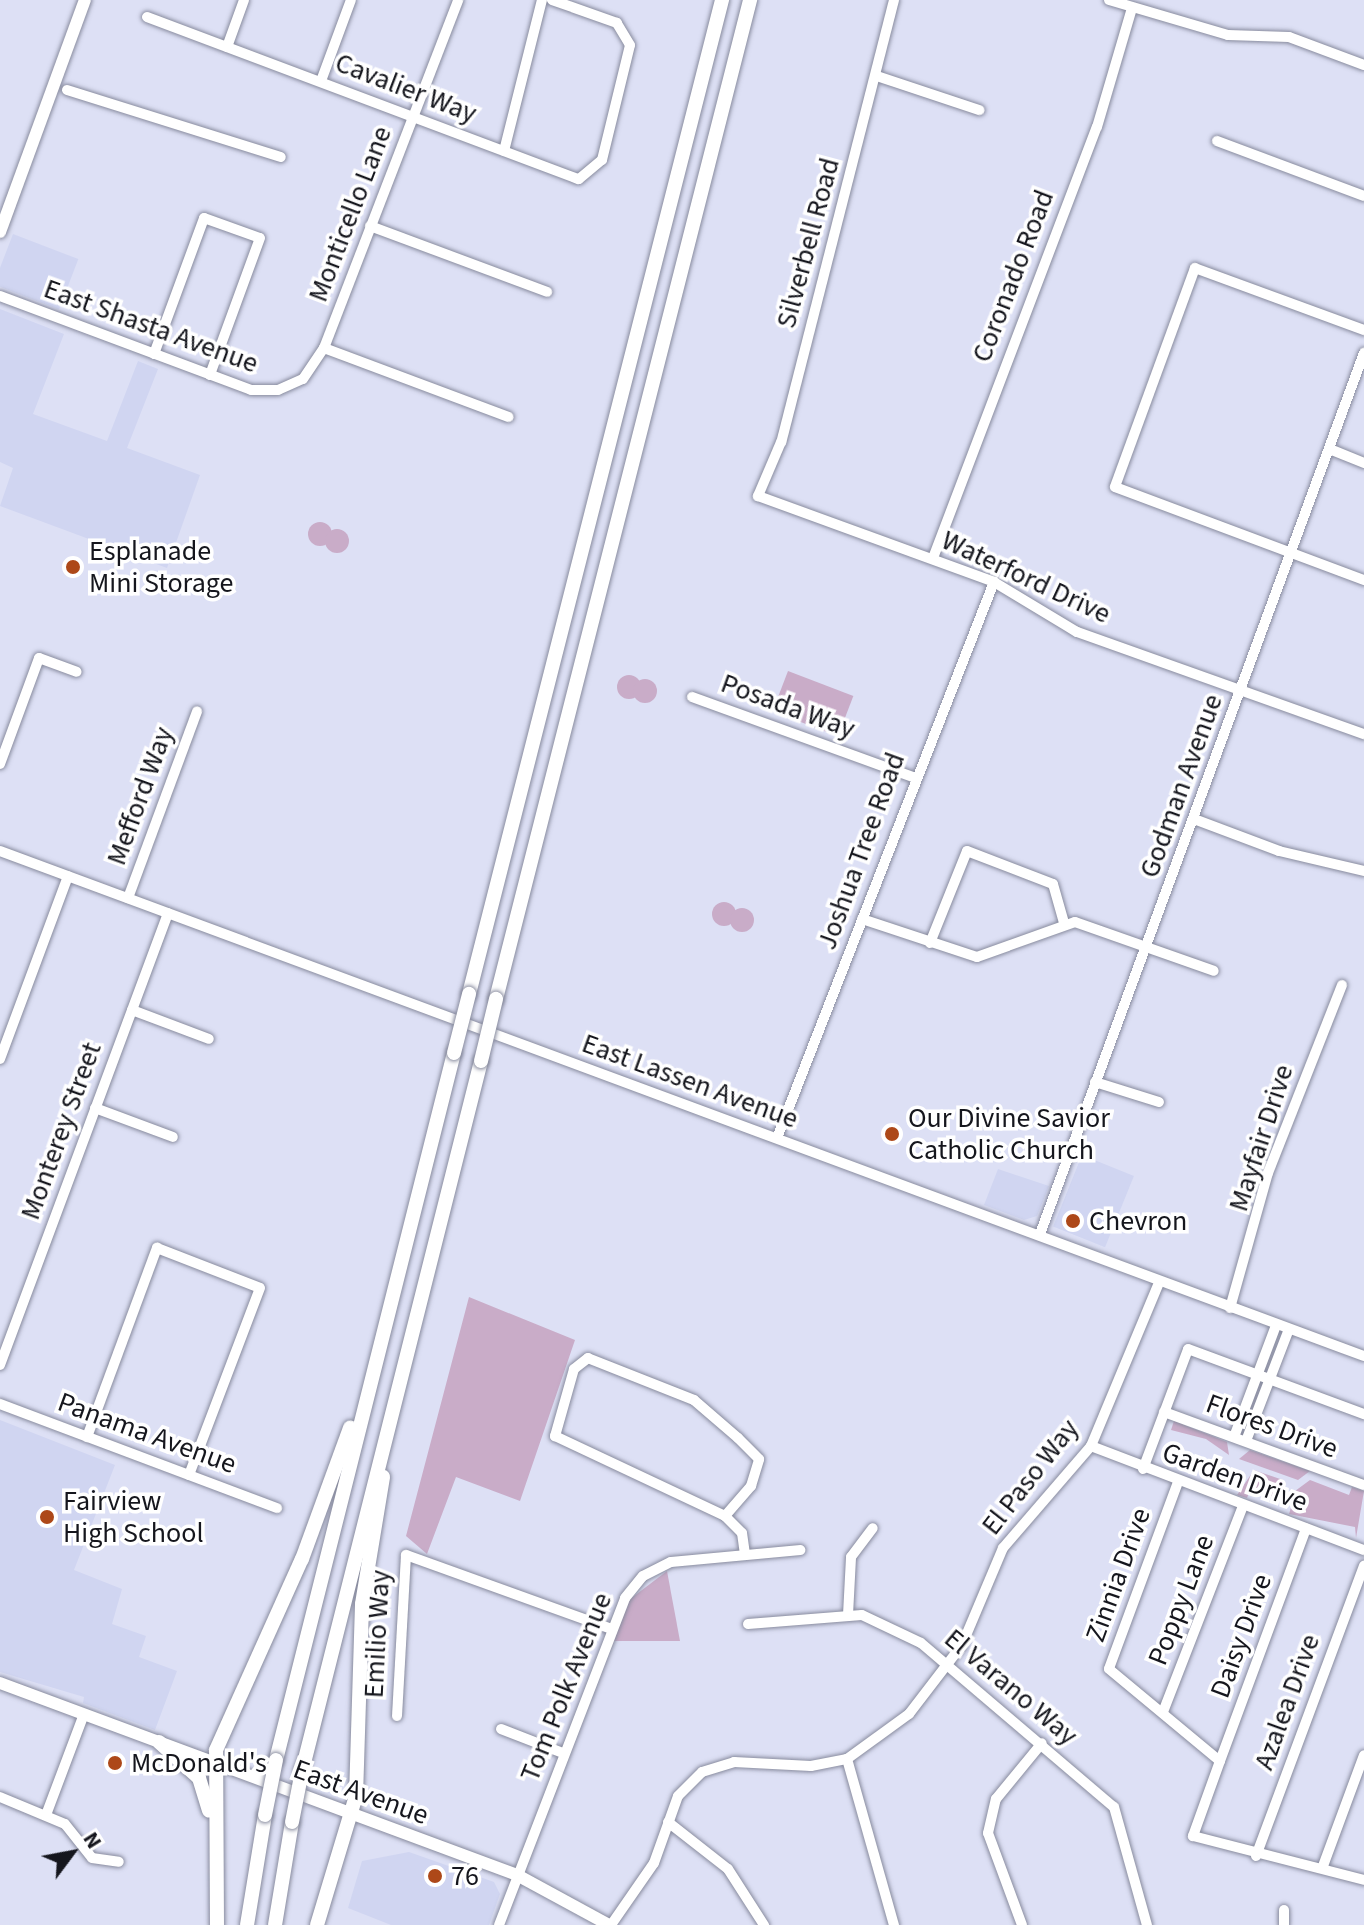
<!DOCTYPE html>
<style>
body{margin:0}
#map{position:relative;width:1364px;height:1925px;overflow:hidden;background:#dde0f5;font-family:"Source Sans 3",sans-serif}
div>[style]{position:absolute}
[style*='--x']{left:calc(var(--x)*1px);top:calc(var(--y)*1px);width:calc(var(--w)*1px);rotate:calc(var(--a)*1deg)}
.built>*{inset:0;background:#d0d5f1;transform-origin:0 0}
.green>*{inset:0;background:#c9acc8;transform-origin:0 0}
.round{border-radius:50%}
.roads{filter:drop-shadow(0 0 2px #888b9e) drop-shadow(0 0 2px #888b9e)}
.minor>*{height:10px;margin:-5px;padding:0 5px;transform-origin:5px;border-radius:5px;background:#fff}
.major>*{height:12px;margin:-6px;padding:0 6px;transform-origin:6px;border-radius:6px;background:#fff}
.highway>*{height:14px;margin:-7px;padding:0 7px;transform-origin:7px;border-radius:7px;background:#fff}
.bridges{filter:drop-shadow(0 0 2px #888b9e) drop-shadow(0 0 2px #888b9e)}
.highway-bridge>*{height:14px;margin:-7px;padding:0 7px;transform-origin:7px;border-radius:7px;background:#fff}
.dots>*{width:22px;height:22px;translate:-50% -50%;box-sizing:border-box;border:4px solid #fff;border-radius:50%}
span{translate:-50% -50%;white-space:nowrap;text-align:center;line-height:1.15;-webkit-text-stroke:7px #fff;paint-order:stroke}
.street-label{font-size:28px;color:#15161d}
.poi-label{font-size:28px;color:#15161d}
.left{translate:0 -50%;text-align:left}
.north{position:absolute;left:32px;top:1813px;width:80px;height:80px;-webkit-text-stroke:6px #fff;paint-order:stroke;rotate:58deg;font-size:22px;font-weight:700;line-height:32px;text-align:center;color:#15161d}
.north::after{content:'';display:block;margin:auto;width:28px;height:36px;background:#15161d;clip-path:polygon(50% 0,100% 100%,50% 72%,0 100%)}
</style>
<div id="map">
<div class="built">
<i style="left:13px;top:234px;width:70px;height:54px;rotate:21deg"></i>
<i style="clip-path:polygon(0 309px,64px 334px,33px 414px,107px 441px,138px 361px,158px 369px,127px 448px,200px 475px,167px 568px,0 506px,13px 468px,0 462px)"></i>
<i style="left:1082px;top:1155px;width:56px;height:77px;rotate:22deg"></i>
<i style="clip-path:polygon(998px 1169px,1049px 1186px,1037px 1216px,1024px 1220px,984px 1205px)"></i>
<i style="clip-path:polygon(0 1420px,115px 1465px,74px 1570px,122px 1589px,112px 1624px,146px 1636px,139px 1657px,177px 1671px,155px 1730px,83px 1703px,84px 1697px,0 1672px)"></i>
<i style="clip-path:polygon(409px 1852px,494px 1882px,500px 1894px,489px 1925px,391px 1925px,348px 1908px,362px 1861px)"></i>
</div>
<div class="green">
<i class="round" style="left:308px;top:522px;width:24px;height:24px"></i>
<i class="round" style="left:325px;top:529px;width:24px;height:24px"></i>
<i style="left:788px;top:671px;width:70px;height:43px;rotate:21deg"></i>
<i class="round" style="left:617px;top:675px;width:24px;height:24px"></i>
<i class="round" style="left:633px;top:679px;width:24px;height:24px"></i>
<i class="round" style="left:712px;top:902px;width:24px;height:24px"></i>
<i class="round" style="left:730px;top:908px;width:24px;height:24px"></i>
<i style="clip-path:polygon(469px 1297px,575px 1340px,520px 1501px,456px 1477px,427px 1554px,406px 1536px)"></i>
<i style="clip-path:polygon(1174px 1421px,1227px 1442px,1229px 1455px,1206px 1439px,1171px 1430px)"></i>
<i style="clip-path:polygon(1250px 1450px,1310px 1471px,1298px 1480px,1239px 1459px)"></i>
<i style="clip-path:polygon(1254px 1470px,1283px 1480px,1280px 1489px,1291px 1494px,1310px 1480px,1349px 1495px,1352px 1487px,1364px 1491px,1356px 1538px,1355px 1527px,1289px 1514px,1292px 1504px,1251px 1488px,1247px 1498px,1237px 1495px)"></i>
<i style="clip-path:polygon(667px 1571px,680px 1641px,614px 1641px,625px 1603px)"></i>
</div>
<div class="roads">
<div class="minor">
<i style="--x:894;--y:0;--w:456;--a:104.3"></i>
<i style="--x:781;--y:442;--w:59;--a:113.1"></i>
<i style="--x:758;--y:496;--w:251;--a:20"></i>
<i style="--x:994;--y:582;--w:97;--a:31.1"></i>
<i style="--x:1077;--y:632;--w:305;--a:19.6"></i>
<i style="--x:1109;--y:0;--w:124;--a:16.4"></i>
<i style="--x:1228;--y:35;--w:61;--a:1.9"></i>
<i style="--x:1289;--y:37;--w:80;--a:20.5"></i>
<i style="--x:147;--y:17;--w:461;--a:20.6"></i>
<i style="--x:579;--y:179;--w:30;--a:-40"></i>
<i style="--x:602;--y:160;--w:118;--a:-76.3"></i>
<i style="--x:630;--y:45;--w:26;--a:-121"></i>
<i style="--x:617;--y:23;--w:69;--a:-160.5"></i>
<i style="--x:227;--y:47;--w:50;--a:-70.1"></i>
<i style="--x:877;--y:76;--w:108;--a:18.4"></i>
<i style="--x:321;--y:81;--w:86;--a:-69.7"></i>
<i style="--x:67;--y:90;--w:224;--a:17.4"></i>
<i style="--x:1217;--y:141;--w:157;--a:20.5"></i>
<i style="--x:504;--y:151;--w:156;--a:-75.9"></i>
<i style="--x:370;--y:226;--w:189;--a:20.4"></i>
<i style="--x:0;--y:296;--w:268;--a:20.5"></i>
<i style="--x:251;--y:390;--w:27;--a:0"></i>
<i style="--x:278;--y:390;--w:27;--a:-24"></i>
<i style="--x:303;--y:379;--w:37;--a:-56"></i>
<i style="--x:324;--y:348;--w:373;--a:-68.9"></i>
<i style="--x:1364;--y:330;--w:180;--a:-159.9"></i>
<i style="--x:1195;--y:268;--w:233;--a:110.1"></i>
<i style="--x:1115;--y:487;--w:266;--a:20.5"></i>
<i style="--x:324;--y:348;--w:197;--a:20.5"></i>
<i style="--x:154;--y:354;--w:145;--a:-69.8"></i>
<i style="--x:204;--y:218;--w:59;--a:19.7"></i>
<i style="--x:260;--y:238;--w:146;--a:110.1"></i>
<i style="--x:1332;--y:450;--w:35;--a:22"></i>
<i style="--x:933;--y:558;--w:461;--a:-69.2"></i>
<i style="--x:1097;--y:127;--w:124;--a:-73.6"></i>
<i style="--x:692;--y:697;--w:235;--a:19.9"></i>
<i style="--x:0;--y:764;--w:113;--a:-69.8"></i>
<i style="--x:39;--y:658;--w:40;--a:20.2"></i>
<i style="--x:1194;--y:819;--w:91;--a:20.6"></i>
<i style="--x:1279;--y:851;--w:87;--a:13.2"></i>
<i style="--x:0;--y:851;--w:1454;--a:20.32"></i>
<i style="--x:128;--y:898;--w:199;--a:-69.7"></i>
<i style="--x:862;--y:919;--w:121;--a:18.3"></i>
<i style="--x:977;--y:957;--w:104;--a:-19.7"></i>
<i style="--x:1075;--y:922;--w:147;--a:19.4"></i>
<i style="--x:930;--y:943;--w:99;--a:-68.1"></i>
<i style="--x:967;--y:851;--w:92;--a:21"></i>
<i style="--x:1053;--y:884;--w:41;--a:74.2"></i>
<i style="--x:132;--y:1010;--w:82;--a:20.6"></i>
<i style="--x:0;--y:1059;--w:195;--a:-69.6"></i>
<i style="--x:1095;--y:1082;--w:67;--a:17.4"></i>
<i style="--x:95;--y:1108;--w:83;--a:20.4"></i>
<i style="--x:777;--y:1138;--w:597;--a:-68.68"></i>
<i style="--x:1040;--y:1234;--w:939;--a:-69.81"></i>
<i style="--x:1230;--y:1308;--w:140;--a:-74.3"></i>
<i style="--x:1268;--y:1173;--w:202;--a:-68.5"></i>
<i style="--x:0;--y:1365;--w:482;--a:-69.6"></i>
<i style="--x:0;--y:1404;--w:296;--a:20.6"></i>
<i style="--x:1164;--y:1412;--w:213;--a:20.1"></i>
<i style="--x:87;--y:1437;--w:202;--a:-69.7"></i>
<i style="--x:157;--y:1248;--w:110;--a:21.2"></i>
<i style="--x:260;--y:1288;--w:200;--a:110.8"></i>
<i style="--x:1234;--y:1437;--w:120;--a:-69.4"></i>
<i style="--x:1246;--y:1441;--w:120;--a:-69"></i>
<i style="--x:1091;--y:1446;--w:292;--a:20.9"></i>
<i style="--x:1143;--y:1469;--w:128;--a:-69.4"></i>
<i style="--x:1188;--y:1349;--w:188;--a:20.3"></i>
<i style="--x:1178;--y:1482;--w:199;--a:110.3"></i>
<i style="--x:1109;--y:1669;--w:144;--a:39.7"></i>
<i style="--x:1220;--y:1761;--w:80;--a:109.8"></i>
<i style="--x:1193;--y:1836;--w:177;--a:14.4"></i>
<i style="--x:725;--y:1516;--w:40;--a:-49"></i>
<i style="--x:751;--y:1486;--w:28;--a:-73"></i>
<i style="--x:759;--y:1459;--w:30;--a:-135"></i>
<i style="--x:738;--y:1438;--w:58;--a:-139.2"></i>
<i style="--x:694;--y:1400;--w:114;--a:-158.4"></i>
<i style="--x:588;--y:1358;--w:18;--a:142"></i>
<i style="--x:574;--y:1369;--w:70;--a:105.8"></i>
<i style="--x:555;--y:1436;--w:188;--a:25.2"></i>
<i style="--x:725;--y:1516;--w:24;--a:45"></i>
<i style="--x:742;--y:1533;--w:22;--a:82"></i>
<i style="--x:848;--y:1615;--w:58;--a:-87"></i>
<i style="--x:851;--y:1557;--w:36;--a:-53"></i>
<i style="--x:748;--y:1624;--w:114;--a:-4.5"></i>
<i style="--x:862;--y:1615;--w:65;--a:25.4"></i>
<i style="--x:921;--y:1643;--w:253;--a:40.4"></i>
<i style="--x:1114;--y:1807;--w:123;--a:74.4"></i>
<i style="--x:1163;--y:1712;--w:221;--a:-68.8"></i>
<i style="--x:397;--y:1716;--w:161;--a:-86.8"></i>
<i style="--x:406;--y:1555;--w:218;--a:19.8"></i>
<i style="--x:501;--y:1729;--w:66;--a:21.2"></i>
<i style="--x:847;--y:1759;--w:173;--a:74.2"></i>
<i style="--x:1220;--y:1761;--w:248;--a:-69.7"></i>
<i style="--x:0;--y:1797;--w:70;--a:22.6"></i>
<i style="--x:65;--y:1824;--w:43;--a:51.5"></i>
<i style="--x:92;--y:1858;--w:27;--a:8"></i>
<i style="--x:46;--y:1815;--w:108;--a:-69.4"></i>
<i style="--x:668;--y:1822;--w:76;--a:38.1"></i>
<i style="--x:728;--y:1869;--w:67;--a:57.3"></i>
<i style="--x:1256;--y:1856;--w:310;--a:-69.6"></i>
<i style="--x:1323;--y:1866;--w:118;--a:-69.7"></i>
<i style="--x:1284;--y:1910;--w:15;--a:90"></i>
<i style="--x:499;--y:1925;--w:350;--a:-68.9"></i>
<i style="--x:625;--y:1598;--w:28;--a:-51"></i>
<i style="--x:643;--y:1576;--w:31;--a:-27"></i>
<i style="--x:671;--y:1562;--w:130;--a:-5.3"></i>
<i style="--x:611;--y:1925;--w:75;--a:-55.3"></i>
<i style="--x:654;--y:1863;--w:71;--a:-70.3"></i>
<i style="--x:678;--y:1796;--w:34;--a:-45"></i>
<i style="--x:702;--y:1772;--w:34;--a:-17"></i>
<i style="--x:734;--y:1762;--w:77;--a:3"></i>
<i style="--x:811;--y:1766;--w:37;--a:-11"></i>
<i style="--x:847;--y:1759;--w:77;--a:-36"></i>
<i style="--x:909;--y:1714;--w:87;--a:-52.5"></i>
<i style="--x:962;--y:1645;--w:105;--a:-67.1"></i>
<i style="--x:1003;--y:1548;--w:135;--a:-49.2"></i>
<i style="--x:1091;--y:1446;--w:177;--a:-67.4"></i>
<i style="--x:1022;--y:1925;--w:98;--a:-110.3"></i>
<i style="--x:988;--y:1833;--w:35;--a:-77"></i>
<i style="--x:996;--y:1799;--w:72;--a:-50.6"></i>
</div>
<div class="major">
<i style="--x:0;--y:232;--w:247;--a:-69.9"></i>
<i style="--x:0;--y:1683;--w:552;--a:20.37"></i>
<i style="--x:517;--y:1875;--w:105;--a:28.5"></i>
</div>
<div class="highway">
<i style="--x:469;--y:994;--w:1026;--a:-75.72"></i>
<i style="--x:496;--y:999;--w:1031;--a:-75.73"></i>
<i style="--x:159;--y:1742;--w:54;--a:42"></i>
<i style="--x:199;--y:1778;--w:34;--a:73"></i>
<i style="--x:276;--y:1760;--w:729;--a:-75.87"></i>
<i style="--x:302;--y:1771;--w:732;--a:-75.85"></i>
<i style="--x:217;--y:1925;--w:175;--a:-90.3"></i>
<i style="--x:216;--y:1750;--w:209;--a:-65.8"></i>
<i style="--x:302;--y:1559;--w:140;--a:-69.9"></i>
<i style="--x:247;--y:1925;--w:111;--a:-80.7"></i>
<i style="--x:275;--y:1925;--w:104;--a:-80.6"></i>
<i style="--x:317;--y:1925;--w:135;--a:-73.2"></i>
<i style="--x:356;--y:1796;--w:192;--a:-88.2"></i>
<i style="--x:362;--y:1604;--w:129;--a:-80.6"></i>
</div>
</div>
<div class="bridges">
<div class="highway-bridge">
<i style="--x:454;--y:1053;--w:61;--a:-75.7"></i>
<i style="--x:481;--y:1061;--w:64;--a:-76.4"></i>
<i style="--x:265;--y:1815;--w:56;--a:-78.7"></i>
<i style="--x:292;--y:1822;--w:52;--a:-78.9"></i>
</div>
</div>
<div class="dots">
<i style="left:73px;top:567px;background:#ad4819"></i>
<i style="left:892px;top:1134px;background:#ad4819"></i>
<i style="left:1073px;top:1221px;background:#ad4819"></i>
<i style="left:47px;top:1517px;background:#ad4819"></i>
<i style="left:115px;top:1763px;background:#ad4819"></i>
<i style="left:435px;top:1876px;background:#ad4819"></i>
</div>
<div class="street-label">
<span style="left:406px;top:88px;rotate:21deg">Cavalier Way</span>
<span style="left:350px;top:214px;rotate:-69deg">Monticello Lane</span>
<span style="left:808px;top:243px;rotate:-75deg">Silverbell Road</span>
<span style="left:1013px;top:276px;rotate:-69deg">Coronado Road</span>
<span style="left:151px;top:326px;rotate:20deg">East Shasta Avenue</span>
<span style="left:1026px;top:577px;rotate:25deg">Waterford Drive</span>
<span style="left:788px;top:706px;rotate:20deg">Posada Way</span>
<span style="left:1181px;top:786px;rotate:-70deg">Godman Avenue</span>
<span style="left:140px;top:796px;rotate:-70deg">Mefford Way</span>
<span style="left:861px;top:851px;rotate:-70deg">Joshua Tree Road</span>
<span style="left:690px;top:1081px;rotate:20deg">East Lassen Avenue</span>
<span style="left:61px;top:1131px;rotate:-70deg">Monterey Street</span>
<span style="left:1261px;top:1138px;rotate:-72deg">Mayfair Drive</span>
<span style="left:1272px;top:1426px;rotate:20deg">Flores Drive</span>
<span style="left:147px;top:1433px;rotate:20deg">Panama Avenue</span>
<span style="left:1030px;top:1477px;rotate:-52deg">El Paso Way</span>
<span style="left:1235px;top:1477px;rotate:20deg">Garden Drive</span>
<span style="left:1118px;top:1575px;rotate:-70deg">Zinnia Drive</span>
<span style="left:1181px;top:1600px;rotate:-69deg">Poppy Lane</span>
<span style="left:377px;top:1634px;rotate:-87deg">Emilio Way</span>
<span style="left:1241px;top:1636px;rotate:-70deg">Daisy Drive</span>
<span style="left:566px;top:1687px;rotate:-68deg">Tom Polk Avenue</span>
<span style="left:1011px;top:1687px;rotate:40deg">El Varano Way</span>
<span style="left:1287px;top:1702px;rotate:-70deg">Azalea Drive</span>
<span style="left:361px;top:1792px;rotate:20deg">East Avenue</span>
</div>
<div class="poi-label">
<span class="left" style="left:89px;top:567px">Esplanade<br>Mini Storage</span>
<span class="left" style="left:908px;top:1134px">Our Divine Savior<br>Catholic Church</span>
<span class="left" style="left:1089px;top:1221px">Chevron</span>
<span class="left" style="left:63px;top:1517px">Fairview<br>High School</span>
<span class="left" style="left:131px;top:1763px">McDonald's</span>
<span class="left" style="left:451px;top:1876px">76</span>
</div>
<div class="north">N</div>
</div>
